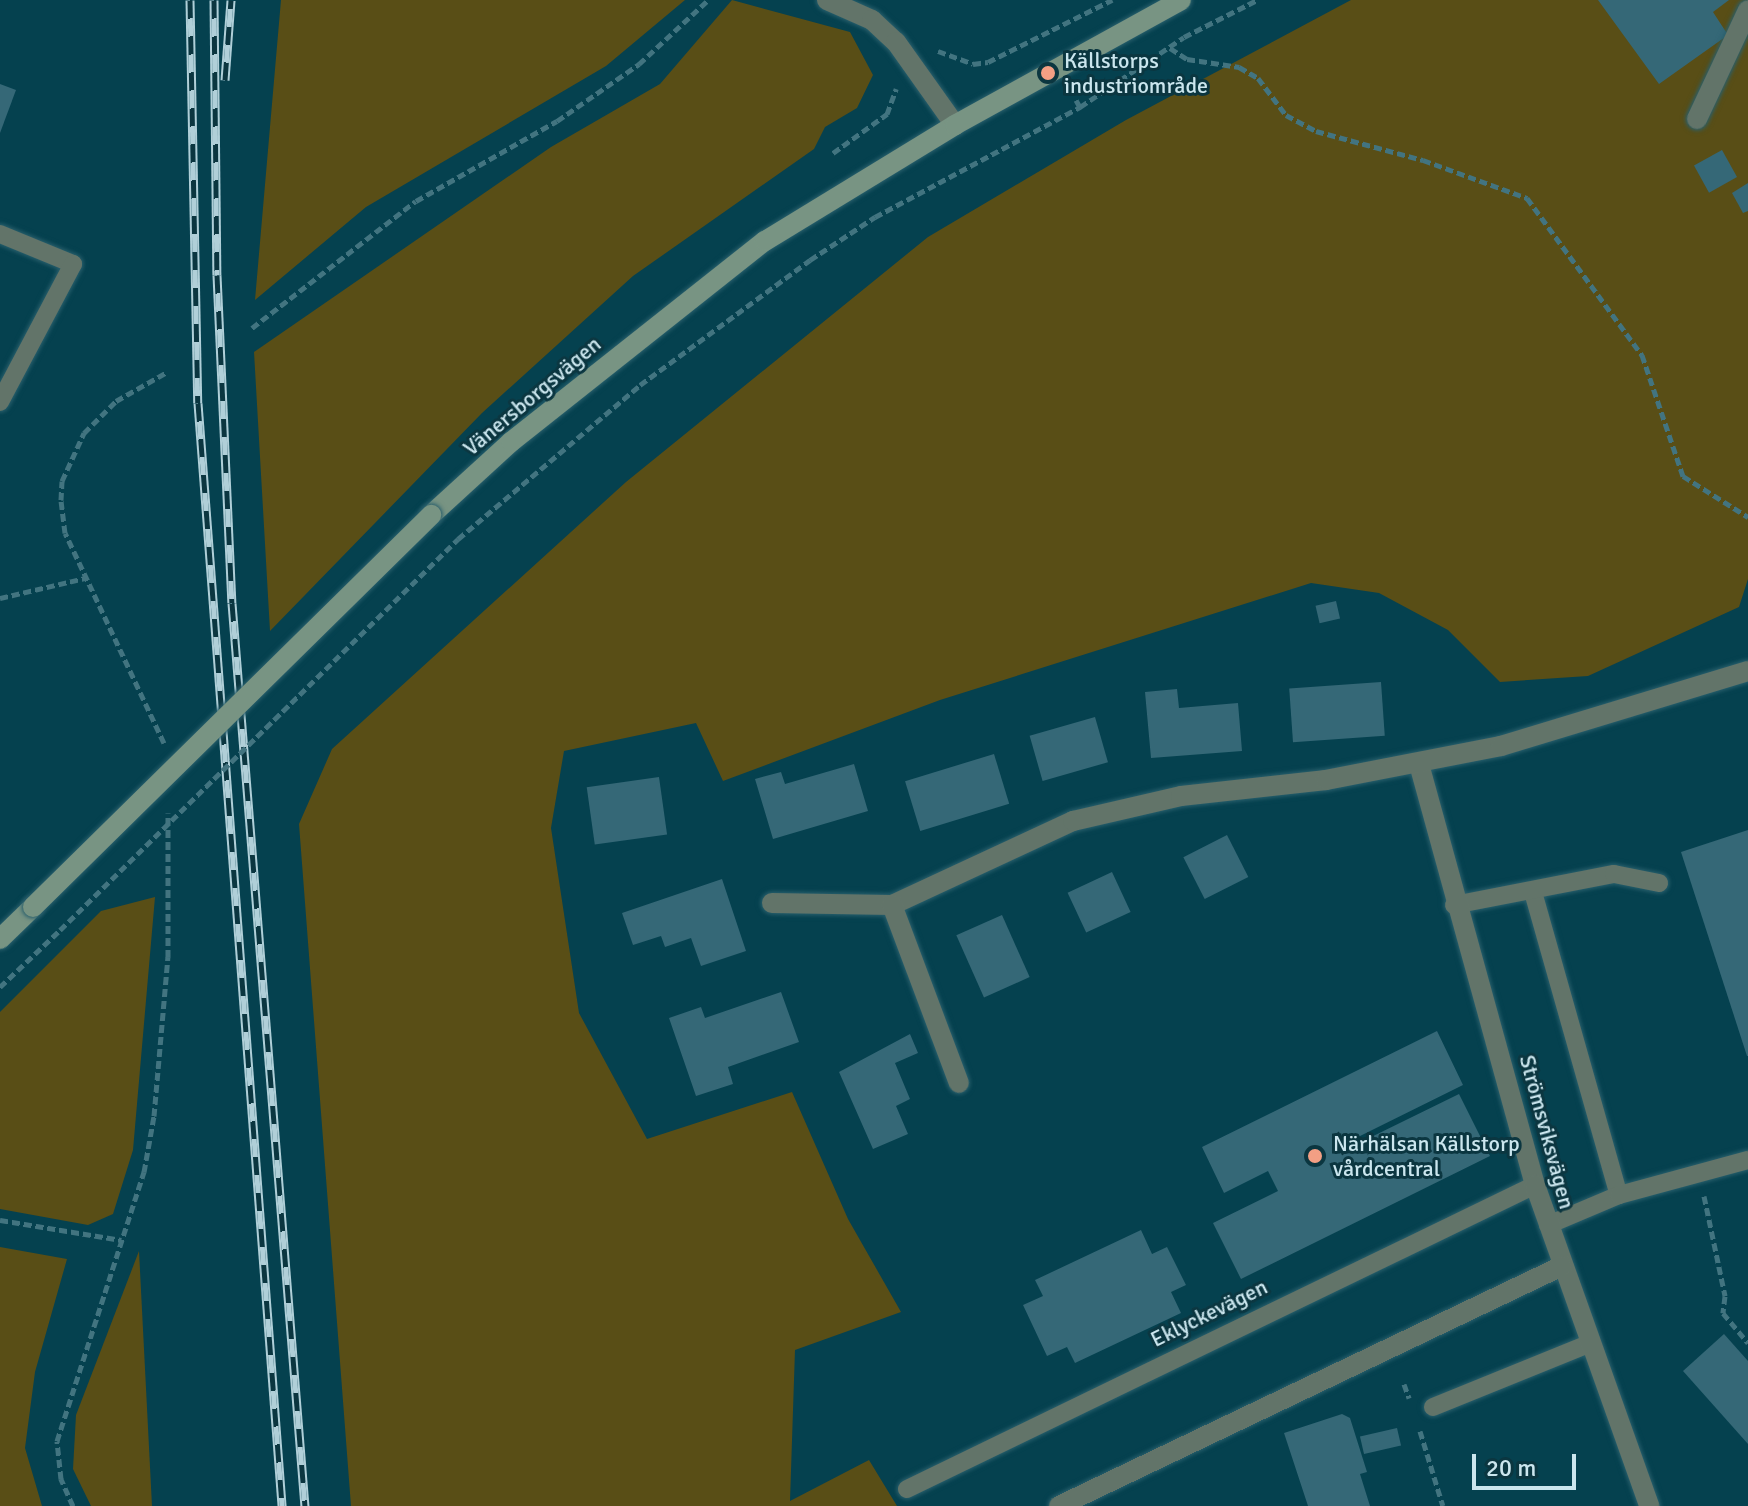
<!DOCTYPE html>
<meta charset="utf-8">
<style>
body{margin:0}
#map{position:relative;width:1748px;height:1506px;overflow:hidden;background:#05414f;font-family:Signika,sans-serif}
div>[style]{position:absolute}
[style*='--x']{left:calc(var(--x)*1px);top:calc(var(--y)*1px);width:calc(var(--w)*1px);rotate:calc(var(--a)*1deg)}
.green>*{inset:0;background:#594e16}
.building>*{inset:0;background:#356877;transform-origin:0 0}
.path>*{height:5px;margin-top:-2.5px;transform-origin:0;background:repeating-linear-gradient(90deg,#427480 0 8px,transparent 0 12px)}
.roads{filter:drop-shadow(0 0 2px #295f6c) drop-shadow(0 0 2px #295f6c)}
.lane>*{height:18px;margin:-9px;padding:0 9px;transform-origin:9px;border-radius:9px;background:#627469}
.street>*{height:20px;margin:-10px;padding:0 10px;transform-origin:10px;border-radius:10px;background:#627469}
.secondary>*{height:20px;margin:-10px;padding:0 10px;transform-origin:10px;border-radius:10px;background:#789483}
.rail>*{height:9px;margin-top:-4.5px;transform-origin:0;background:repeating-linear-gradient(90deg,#0b3640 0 18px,#b0cfd8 0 36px);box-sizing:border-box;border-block:2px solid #b0cfd8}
.path-bridge>*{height:5px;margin-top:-2.5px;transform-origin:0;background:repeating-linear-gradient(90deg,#427480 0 8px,transparent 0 12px)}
.bridges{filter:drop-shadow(0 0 2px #295f6c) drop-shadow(0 0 2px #295f6c)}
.secondary-bridge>*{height:20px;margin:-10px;padding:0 10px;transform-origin:10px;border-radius:10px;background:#789483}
.dots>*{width:22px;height:22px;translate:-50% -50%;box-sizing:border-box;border:4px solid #0b3640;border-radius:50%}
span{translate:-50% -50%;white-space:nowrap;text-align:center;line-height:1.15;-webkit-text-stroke:6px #0b3640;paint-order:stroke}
.poi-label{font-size:22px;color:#cbe6ee}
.left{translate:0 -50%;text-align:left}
.street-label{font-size:22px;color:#cbe6ee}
.scale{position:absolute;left:1472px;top:1454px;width:104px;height:36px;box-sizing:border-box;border:4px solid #cbe6ee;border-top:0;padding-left:10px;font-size:24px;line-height:28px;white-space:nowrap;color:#cbe6ee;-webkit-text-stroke:6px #0b3640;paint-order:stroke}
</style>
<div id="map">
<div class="green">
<i style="clip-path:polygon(281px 0,685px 0,606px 66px,366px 207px,255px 300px)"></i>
<i style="clip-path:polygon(732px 0,850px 32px,873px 75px,857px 108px,825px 127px,814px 149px,633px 276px,482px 413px,270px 631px,254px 352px,551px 147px,660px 84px)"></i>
<i style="clip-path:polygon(1351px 0,1748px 0,1748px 579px,1739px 607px,1588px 676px,1500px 682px,1448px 630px,1379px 593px,1311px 583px,940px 700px,723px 781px,696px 723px,564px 751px,551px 828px,579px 1013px,647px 1139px,792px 1092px,848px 1219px,901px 1312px,795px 1350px,790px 1501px,869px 1460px,897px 1506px,351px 1506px,299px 824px,332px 749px,626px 482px,928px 237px,1126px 120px)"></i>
<i style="clip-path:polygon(155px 897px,133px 1150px,113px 1214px,88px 1225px,0 1209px,0 1012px,101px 911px)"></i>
<i style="clip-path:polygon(0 1247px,67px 1259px,35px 1372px,25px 1448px,42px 1506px,0 1506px)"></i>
<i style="clip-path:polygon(139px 1251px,152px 1506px,91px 1506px,73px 1469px,76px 1415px)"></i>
</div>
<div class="building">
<i style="clip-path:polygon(1598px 0,1729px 0,1713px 12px,1728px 35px,1659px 84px)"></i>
<i style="clip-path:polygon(0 84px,16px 90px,0 133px)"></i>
<i style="left:1722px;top:150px;width:31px;height:32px;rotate:61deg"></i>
<i style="clip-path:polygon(1748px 183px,1748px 211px,1743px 213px,1732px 193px)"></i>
<i style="left:1336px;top:601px;width:18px;height:21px;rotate:77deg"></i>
<i style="left:1381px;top:682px;width:54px;height:92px;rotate:86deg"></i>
<i style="clip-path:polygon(1177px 689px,1179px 708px,1238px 703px,1242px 751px,1151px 758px,1145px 692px)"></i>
<i style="left:1095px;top:717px;width:47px;height:68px;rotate:74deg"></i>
<i style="left:994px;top:754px;width:52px;height:93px;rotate:73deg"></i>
<i style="clip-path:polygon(854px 764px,868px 811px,773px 839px,755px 779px,781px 772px,785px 784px)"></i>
<i style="left:659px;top:777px;width:58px;height:73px;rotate:82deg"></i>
<i style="clip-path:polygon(1748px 830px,1748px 1056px,1747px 1056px,1681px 852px)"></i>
<i style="left:1227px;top:835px;width:47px;height:49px;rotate:63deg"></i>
<i style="left:1112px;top:872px;width:44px;height:49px;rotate:65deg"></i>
<i style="clip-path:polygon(722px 879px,746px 951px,701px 966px,691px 938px,665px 947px,661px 936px,633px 945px,622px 913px)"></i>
<i style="left:1002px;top:915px;width:68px;height:50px;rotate:66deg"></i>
<i style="clip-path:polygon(781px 992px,799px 1042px,728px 1067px,733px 1084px,696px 1096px,669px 1018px,701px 1007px,705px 1018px)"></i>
<i style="clip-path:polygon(1437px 1031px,1463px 1085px,1356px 1138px,1359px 1143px,1459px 1094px,1490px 1156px,1241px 1279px,1213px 1223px,1278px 1191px,1268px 1171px,1224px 1193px,1202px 1147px)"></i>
<i style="clip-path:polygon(910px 1034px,918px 1053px,895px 1063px,910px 1099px,896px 1106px,908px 1134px,873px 1149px,839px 1072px)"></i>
<i style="clip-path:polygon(1141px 1230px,1152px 1254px,1167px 1247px,1186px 1285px,1171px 1292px,1181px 1313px,1075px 1363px,1067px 1347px,1047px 1356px,1023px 1305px,1043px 1296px,1035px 1280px)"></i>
<i style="clip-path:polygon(1724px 1334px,1748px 1361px,1748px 1444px,1683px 1371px)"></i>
<i style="clip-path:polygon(1342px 1414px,1350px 1418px,1367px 1472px,1360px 1474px,1370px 1506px,1308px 1506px,1284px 1433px)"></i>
<i style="left:1397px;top:1428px;width:18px;height:38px;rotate:77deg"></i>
</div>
<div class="path">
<i style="--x:1170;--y:48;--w:20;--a:33"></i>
<i style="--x:1187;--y:59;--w:53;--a:8.7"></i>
<i style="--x:1239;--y:67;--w:22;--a:30"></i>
<i style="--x:1258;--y:78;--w:46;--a:52.9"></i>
<i style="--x:1286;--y:115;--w:34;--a:28"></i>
<i style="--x:1316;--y:131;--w:111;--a:15.2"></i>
<i style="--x:1423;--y:160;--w:111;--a:20.1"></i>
<i style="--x:1527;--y:198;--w:195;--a:53.8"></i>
<i style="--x:1642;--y:355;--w:128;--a:71.3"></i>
<i style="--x:1683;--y:476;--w:77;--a:32.2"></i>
<i style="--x:938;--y:51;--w:37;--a:20"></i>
<i style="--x:973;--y:64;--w:15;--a:-8"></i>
<i style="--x:988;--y:62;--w:139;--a:-26.6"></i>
<i style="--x:1076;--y:100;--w:8;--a:60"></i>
<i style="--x:833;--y:153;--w:67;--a:-35.8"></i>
<i style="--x:887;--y:114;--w:27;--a:-70"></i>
<i style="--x:252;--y:328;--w:207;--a:-37.8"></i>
<i style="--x:416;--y:201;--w:162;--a:-29.6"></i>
<i style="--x:557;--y:121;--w:100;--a:-34.8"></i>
<i style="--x:639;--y:64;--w:94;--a:-42.8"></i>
<i style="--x:458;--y:539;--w:238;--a:-40.2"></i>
<i style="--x:640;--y:385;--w:211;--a:-36.3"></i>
<i style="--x:810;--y:260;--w:78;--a:-33.5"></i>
<i style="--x:875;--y:217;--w:233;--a:-28.2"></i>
<i style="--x:1080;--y:107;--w:125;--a:-33.9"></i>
<i style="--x:1184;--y:37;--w:82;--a:-26.9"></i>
<i style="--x:0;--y:598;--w:87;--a:-13.2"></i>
<i style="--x:164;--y:743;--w:232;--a:-115.2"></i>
<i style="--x:65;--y:533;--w:33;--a:-97"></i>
<i style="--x:61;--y:500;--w:19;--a:-87"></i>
<i style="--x:62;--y:481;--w:53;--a:-65.4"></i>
<i style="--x:84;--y:433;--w:45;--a:-45"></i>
<i style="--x:116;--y:401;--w:59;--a:-29.6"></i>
<i style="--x:0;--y:987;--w:83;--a:-43.5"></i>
<i style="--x:1704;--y:1196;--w:102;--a:78.1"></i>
<i style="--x:1725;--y:1296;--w:17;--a:97"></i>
<i style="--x:1723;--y:1313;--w:39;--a:50"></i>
<i style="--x:0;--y:1220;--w:123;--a:9.4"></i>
<i style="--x:1404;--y:1384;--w:15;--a:70"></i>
<i style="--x:1420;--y:1431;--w:78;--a:73"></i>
<i style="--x:73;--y:1506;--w:30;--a:-114"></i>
<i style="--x:61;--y:1479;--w:38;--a:-96"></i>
<i style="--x:57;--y:1441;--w:283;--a:-72.1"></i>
<i style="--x:144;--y:1172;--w:57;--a:-79.9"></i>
<i style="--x:154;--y:1116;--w:160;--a:-85"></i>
<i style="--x:168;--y:957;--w:144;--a:-90"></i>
</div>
<div class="roads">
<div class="lane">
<i style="--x:0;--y:234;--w:79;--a:22.3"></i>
<i style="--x:73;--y:264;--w:156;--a:117.9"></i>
<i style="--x:1533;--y:892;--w:315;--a:74.2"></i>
<i style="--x:1454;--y:905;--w:163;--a:-11"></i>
<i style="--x:1614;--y:874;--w:46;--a:11.3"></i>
<i style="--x:1548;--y:1225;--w:77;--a:-22.9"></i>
<i style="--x:1619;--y:1195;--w:134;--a:-15.2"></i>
<i style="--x:1433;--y:1407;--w:170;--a:-22.1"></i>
<i style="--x:907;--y:1489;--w:698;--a:-25.83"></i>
</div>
<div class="street">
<i style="--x:827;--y:0;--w:49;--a:24"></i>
<i style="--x:872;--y:20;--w:33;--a:43"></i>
<i style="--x:896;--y:42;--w:102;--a:54.6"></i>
<i style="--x:1697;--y:119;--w:120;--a:-64.9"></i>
<i style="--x:1419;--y:764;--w:437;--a:74.6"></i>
<i style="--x:1535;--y:1185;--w:341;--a:70.4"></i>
<i style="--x:772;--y:903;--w:120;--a:1"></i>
<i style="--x:892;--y:905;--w:200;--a:-24.9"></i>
<i style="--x:1073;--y:821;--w:111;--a:-13"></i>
<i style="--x:1181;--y:796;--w:146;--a:-6.3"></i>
<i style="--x:1326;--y:780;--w:178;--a:-11"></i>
<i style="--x:1501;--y:746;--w:258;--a:-16.9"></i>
<i style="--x:892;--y:905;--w:190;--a:69.4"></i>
<i style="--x:1059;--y:1506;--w:557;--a:-25.51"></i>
</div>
<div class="secondary">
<i style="--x:431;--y:515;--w:108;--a:-42.4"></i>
<i style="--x:511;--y:442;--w:324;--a:-38.4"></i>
<i style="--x:765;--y:241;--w:223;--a:-31.4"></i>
<i style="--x:955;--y:125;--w:258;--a:-28.9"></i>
<i style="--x:0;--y:939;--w:46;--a:-44.1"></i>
</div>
</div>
<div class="rail">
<i style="--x:190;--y:0;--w:403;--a:88.9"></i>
<i style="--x:198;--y:403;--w:1106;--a:85.64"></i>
<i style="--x:214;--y:0;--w:275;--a:89.4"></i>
<i style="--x:217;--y:275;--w:328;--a:87.4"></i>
<i style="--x:232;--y:603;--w:906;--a:85.38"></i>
<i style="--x:225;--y:80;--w:80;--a:-85.7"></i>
</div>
<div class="path-bridge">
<i style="--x:60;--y:930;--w:558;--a:-44.49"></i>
</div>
<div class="bridges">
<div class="secondary-bridge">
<i style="--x:33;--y:907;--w:559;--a:-44.56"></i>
</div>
</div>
<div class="dots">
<i style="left:1048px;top:73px;background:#f39f84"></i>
<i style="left:1315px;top:1156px;background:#f39f84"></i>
</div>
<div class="poi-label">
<span class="left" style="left:1064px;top:73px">Källstorps<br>industriområde</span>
<span class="left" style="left:1333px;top:1156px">Närhälsan Källstorp<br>vårdcentral</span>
</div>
<div class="street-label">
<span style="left:532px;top:396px;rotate:-40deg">Vänersborgsvägen</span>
<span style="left:1547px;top:1132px;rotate:75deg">Strömsviksvägen</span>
<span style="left:1209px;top:1313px;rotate:-26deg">Eklyckevägen</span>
</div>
<div class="scale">20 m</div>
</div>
